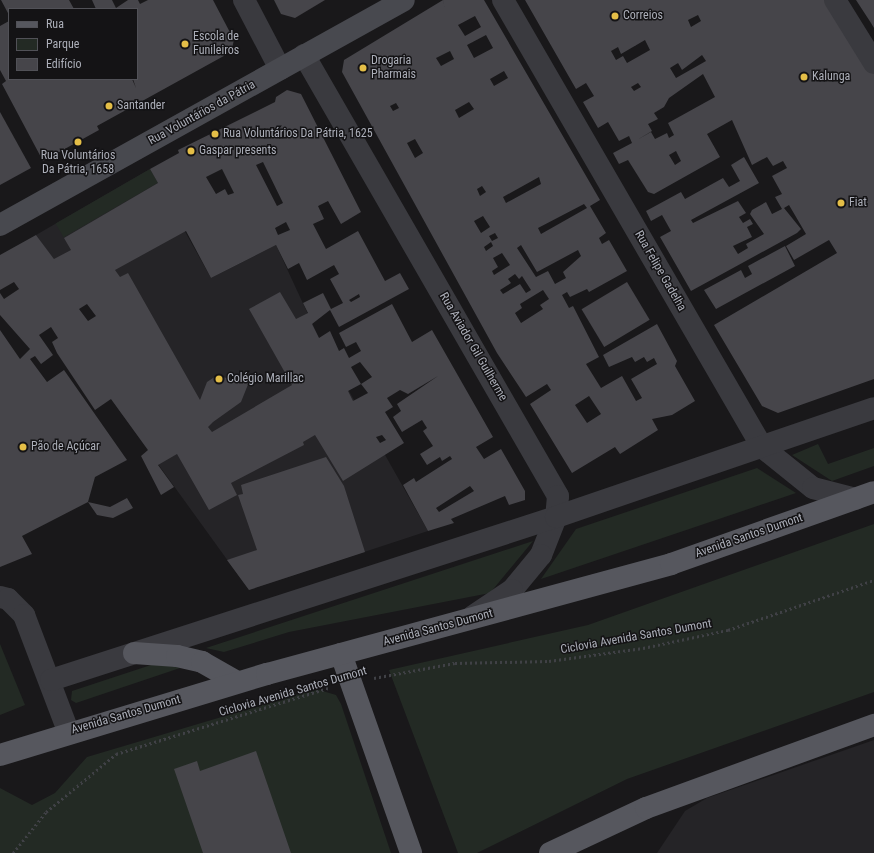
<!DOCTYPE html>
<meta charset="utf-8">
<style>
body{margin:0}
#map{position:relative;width:874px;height:853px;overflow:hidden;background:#19181a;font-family:"Roboto Condensed",sans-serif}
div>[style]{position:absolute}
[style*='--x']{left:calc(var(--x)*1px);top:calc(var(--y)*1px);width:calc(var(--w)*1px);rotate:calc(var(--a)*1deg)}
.built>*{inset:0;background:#252427}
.green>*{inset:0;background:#232a24;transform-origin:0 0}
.building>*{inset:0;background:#46454a;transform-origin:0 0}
.path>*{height:2.5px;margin-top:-1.25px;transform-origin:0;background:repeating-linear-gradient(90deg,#404146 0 2px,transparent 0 5px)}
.minor>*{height:22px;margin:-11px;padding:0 11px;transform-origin:11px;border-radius:11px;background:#3a3a3f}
.tertiary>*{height:22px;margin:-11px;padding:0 11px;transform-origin:11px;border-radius:11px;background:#3a3a3f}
.secondary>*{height:22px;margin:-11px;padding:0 11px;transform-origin:11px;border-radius:11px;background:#48494f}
.primary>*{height:22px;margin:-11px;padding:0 11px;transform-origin:11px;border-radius:11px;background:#56575e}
.dots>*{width:11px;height:11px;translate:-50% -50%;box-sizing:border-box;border:2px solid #141315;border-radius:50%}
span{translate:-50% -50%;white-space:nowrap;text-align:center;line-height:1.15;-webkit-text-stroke:3px #141315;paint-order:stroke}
.poi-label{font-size:12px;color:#acafb9}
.left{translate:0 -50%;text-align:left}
.street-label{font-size:12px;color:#acafb9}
.legend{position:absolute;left:8px;top:8px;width:130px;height:72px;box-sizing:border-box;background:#141315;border:1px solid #515157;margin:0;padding:5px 7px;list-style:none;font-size:12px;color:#acafb9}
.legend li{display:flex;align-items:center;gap:8px;height:20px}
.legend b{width:20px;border:1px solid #515157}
</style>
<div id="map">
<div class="built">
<i style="clip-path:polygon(150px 169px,211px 278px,276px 245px,319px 338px,428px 531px,249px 590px,111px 399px,96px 316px,36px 235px)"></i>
<i style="clip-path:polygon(874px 740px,874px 853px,657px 853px,685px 811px,707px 798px)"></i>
</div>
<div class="green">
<i style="left:150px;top:169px;width:16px;height:109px;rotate:60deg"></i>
<i style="clip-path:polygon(818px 444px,828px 464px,874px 448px,874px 466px,832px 481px,792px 455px)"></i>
<i style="clip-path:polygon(757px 468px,796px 493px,541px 579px,576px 529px)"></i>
<i style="clip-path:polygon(874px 524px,874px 692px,627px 779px,477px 853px,458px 853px,389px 670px,588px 625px)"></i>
<i style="clip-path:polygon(533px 541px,490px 593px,289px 632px,224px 652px,206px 648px)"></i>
<i style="clip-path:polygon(0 644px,25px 705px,0 715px)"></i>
<i style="clip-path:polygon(160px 662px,180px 668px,76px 703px,71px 700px,72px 691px)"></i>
<i style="clip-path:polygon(316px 689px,336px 695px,341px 704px,391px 853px,0 853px,0 788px,32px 805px,55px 793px,87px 757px)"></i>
</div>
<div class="building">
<i style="clip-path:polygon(1px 0,69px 0,74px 9px,9px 9px,9px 15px)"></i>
<i style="clip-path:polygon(92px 0,112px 0,116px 8px,128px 0,138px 0,140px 4px,148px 0,213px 0,234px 40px,231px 52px,97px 126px,99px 130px,43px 161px,2px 84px,6px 81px,0 70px,0 26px,9px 21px,9px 79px,132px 79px,136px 88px,133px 79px,137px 79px,137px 9px,96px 9px)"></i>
<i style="clip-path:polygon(274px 0,325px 0,295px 18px,281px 14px)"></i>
<i style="clip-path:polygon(evenodd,443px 0,484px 0,600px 200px,590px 206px,606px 233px,599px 238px,602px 244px,609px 240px,627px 271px,589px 292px,587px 289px,570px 297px,567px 292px,562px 295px,569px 308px,573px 306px,599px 357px,586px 364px,601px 388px,622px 376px,636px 401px,642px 398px,631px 379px,657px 364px,654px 358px,647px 362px,644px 357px,635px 362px,632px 357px,609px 367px,603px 355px,657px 324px,677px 361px,675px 366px,695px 401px,672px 415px,652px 419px,658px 430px,620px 454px,615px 447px,572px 473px,530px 404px,551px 390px,547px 384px,526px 397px,497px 353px,342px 72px,344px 60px,443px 0,475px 16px,481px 27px,465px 36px,458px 25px,475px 16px,443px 0,486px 35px,493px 48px,474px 58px,467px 45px,486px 35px,443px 0,450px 51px,454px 59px,441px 66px,436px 58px,450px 51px,443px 0,504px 71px,508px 78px,494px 86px,490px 79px,504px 71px,443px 0,469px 102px,474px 109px,459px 118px,455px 110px,469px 102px,443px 0,396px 103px,399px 108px,393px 111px,390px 106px,396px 103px,443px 0,415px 139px,423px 153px,415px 158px,407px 143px,415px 139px,443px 0,539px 177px,541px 184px,506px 203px,503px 197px,539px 177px,443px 0,482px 186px,486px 192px,480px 196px,477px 189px,482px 186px,443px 0,584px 204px,587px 208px,541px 234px,538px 228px,584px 204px,443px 0,483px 216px,490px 227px,481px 233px,474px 221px,483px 216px,443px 0,495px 233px,498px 238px,492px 241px,489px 236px,495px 233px,443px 0,491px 242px,493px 246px,486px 251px,484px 247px,491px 242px,443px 0,521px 245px,537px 272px,578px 250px,581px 256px,563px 272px,566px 278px,555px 284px,548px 271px,536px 277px,517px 248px,521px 245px,443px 0,502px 253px,510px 265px,494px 275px,492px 271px,498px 267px,493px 258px,502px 253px,443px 0,515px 274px,519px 279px,522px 276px,531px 290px,526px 293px,520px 284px,503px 294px,500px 290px,511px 283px,508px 279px,515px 274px,443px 0,543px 290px,549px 299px,540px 305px,543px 309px,521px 323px,515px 313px,522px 308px,520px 304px,543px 290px,443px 0,589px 396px,601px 414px,587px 423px,575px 405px,589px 396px)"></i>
<i style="clip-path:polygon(evenodd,525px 0,828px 0,874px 70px,874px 379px,778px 413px,762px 406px,714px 325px,837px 253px,829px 240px,794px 260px,786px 246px,806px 234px,789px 205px,784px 208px,801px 229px,797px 233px,691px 291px,660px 237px,671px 231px,662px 215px,651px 221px,646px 211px,681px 192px,685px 199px,723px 178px,729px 187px,740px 181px,731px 165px,744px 157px,759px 183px,691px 220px,693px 223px,738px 201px,746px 213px,739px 217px,743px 223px,750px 219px,753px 224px,747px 227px,752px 237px,733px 246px,738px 254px,748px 248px,746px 244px,764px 234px,750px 214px,752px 210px,766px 202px,772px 214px,782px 209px,775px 197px,782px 194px,772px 176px,787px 168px,783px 161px,773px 166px,767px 157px,752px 165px,732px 120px,707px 134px,720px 157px,654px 194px,648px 192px,628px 160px,619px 164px,613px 153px,632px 143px,629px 136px,619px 141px,608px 122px,598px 128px,583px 102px,594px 96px,586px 83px,576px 89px,525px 0,698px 15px,701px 21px,691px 27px,688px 20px,698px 15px,525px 0,645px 40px,650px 50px,627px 63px,623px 56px,616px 60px,611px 51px,618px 47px,621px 54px,645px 40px,525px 0,702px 55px,706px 61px,676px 78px,670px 68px,678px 63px,682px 70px,702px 55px,525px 0,703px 74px,715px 97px,668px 123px,674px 135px,669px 138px,667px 133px,655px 139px,651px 132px,637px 140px,652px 131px,648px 124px,658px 119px,654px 113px,664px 107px,669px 98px,703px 74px,525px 0,638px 83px,641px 87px,634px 91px,631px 87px,638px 83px,525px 0,676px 151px,681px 161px,675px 165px,669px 155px,676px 151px)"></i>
<i style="clip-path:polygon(856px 0,874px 0,874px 28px,871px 23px)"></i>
<i style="clip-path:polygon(evenodd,287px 90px,301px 94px,361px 212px,341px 224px,328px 201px,318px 206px,324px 219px,313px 224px,326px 249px,358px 231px,385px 281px,400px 273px,409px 289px,339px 327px,330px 310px,312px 324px,319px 338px,330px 331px,339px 351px,344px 348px,349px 358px,361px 351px,356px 342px,346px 347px,339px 333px,392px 304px,412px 342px,432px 330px,493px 437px,476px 447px,484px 459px,501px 449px,525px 491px,525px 500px,509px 505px,505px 496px,451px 519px,454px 523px,428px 531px,403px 485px,414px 478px,416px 482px,452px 459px,450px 456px,442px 461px,440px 457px,427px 465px,420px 454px,433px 446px,423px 431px,427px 428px,422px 420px,402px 432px,393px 417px,401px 411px,397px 404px,438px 376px,408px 394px,400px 390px,387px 398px,393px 407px,385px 412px,404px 443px,343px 481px,315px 435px,303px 442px,304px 445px,231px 483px,237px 495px,209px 510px,177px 454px,158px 465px,174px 487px,161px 495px,141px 456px,148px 450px,111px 399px,95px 410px,57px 353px,52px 342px,58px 338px,51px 327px,39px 335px,53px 355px,41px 364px,35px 356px,30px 359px,47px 382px,64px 370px,127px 460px,95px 477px,88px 502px,22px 536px,32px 554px,0 567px,0 330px,20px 359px,30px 349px,0 315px,0 293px,4px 299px,19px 289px,14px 282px,0 290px,0 255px,36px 235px,54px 259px,71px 250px,64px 238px,158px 183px,150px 169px,179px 153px,178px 150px,275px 102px,276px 97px,287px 90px,263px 162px,283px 203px,277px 206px,256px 165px,263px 162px,287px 90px,222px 169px,234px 193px,228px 195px,225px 189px,216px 194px,206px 177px,222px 169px,287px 90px,286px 222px,290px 230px,278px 235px,275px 228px,286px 222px,287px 90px,186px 231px,211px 278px,276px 245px,288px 269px,299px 263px,307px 280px,334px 265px,339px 274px,330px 279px,343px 303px,331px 309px,323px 293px,303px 303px,308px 313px,296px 319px,280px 292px,249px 309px,292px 385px,212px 432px,208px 427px,213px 422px,241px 402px,249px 382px,216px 376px,207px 382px,200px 400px,128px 273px,120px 277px,115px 270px,186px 231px,287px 90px,359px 294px,360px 297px,351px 302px,349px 300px,359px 294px,287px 90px,87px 304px,96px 316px,88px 321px,79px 309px,87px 304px,287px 90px,360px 362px,372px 377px,361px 384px,368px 393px,353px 401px,348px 391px,361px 384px,351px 367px,360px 362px,287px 90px,382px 435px,386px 440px,380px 443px,376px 437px,382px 435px,287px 90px,470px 486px,474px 491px,439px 512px,436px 508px,470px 486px)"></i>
<i style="clip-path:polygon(0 112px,31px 168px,0 185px)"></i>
<i style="clip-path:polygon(785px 246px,795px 266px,716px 309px,704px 290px,741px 270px,745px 278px,752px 274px,748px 266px)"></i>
<i style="left:627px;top:282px;width:44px;height:53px;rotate:59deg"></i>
<i style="clip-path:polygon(326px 457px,344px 486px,365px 552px,249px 590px,227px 560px,257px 550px,238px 495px,243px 494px,241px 485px)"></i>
<i style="clip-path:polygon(127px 498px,133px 508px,113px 518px,97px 515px,88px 502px,110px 507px)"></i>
<i style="clip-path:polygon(256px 751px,291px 853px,203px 853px,174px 769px,197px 761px,200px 771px)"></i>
</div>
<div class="path">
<i style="--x:374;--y:678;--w:82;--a:-10.5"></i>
<i style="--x:455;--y:663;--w:94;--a:-1.2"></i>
<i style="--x:549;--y:661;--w:95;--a:-7.9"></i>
<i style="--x:643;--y:648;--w:87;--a:-12"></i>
<i style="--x:728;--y:630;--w:154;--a:-18.9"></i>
<i style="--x:13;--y:853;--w:53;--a:-51.2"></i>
<i style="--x:46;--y:812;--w:91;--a:-39.6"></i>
<i style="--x:116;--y:754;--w:222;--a:-17.3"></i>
</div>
<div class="minor">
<i style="--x:503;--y:0;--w:517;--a:59.91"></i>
<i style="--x:762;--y:447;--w:65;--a:38.8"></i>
<i style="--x:813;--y:488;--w:44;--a:14.3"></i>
<i style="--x:835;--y:0;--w:74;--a:58.2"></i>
<i style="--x:304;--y:55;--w:509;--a:60.06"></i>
<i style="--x:558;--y:496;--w:21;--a:95"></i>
<i style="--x:556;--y:517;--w:41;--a:111.5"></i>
<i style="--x:541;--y:555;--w:45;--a:129.6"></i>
<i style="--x:512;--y:590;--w:47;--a:146.3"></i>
<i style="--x:0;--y:597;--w:8;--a:14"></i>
<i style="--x:8;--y:599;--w:23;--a:45"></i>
<i style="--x:24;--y:615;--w:124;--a:69.2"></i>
<i style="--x:51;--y:680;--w:531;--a:-17.89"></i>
<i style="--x:556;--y:517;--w:336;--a:-18.9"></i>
</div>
<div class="tertiary">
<i style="--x:244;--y:0;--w:78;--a:62.4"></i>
</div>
<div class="secondary">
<i style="--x:0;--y:225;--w:462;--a:-29.1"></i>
</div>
<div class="primary">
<i style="--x:134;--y:653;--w:43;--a:4"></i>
<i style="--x:177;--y:656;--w:26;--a:13"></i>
<i style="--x:202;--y:662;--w:40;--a:29.7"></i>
<i style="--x:341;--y:654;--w:211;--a:70.6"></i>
<i style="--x:0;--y:755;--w:279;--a:-16.9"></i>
<i style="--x:267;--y:674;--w:419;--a:-15.2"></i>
<i style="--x:671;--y:564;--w:215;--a:-19.5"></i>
<i style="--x:550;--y:853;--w:106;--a:-25.1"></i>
<i style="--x:646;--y:808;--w:243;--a:-20"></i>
</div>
<div class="dots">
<i style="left:615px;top:16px;background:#e4be47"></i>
<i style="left:185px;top:44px;background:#e4be47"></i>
<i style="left:363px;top:68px;background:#e4be47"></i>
<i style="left:804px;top:77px;background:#e4be47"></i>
<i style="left:109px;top:106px;background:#e4be47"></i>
<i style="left:215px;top:134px;background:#e4be47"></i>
<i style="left:78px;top:142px;background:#e4be47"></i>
<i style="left:191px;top:151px;background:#e4be47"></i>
<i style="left:841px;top:203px;background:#e4be47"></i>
<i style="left:219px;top:379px;background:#e4be47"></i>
<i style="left:23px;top:447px;background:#e4be47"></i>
</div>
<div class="poi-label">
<span class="left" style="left:623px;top:16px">Correios</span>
<span class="left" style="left:193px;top:44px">Escola de<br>Funileiros</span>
<span class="left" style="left:371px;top:68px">Drogaria<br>Pharmais</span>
<span class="left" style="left:812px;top:77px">Kalunga</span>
<span class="left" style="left:117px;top:106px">Santander</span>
<span class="left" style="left:223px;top:134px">Rua Voluntários Da Pátria, 1625</span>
<span class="left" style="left:199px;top:151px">Gaspar presents</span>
<span style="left:78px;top:163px">Rua Voluntários<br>Da Pátria, 1658</span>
<span class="left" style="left:849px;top:203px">Fiat</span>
<span class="left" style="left:227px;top:379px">Colégio Marillac</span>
<span class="left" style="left:31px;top:447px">Pão de Açúcar</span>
</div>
<div class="street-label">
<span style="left:202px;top:113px;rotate:-29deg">Rua Voluntários da Pátria</span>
<span style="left:660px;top:271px;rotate:60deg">Rua Felipe Gadelha</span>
<span style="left:473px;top:347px;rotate:60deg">Rua Aviador Gil Guilherme</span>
<span style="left:749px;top:536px;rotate:-19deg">Avenida Santos Dumont</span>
<span style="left:438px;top:628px;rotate:-15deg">Avenida Santos Dumont</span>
<span style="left:636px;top:637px;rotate:-10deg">Ciclovia Avenida Santos Dumont</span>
<span style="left:293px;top:692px;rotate:-16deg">Ciclovia Avenida Santos Dumont</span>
<span style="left:126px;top:715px;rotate:-16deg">Avenida Santos Dumont</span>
</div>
<ul class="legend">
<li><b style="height:5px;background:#56575e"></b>Rua</li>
<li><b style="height:11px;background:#232a24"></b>Parque</li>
<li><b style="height:11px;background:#46454a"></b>Edifício</li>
</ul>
</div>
